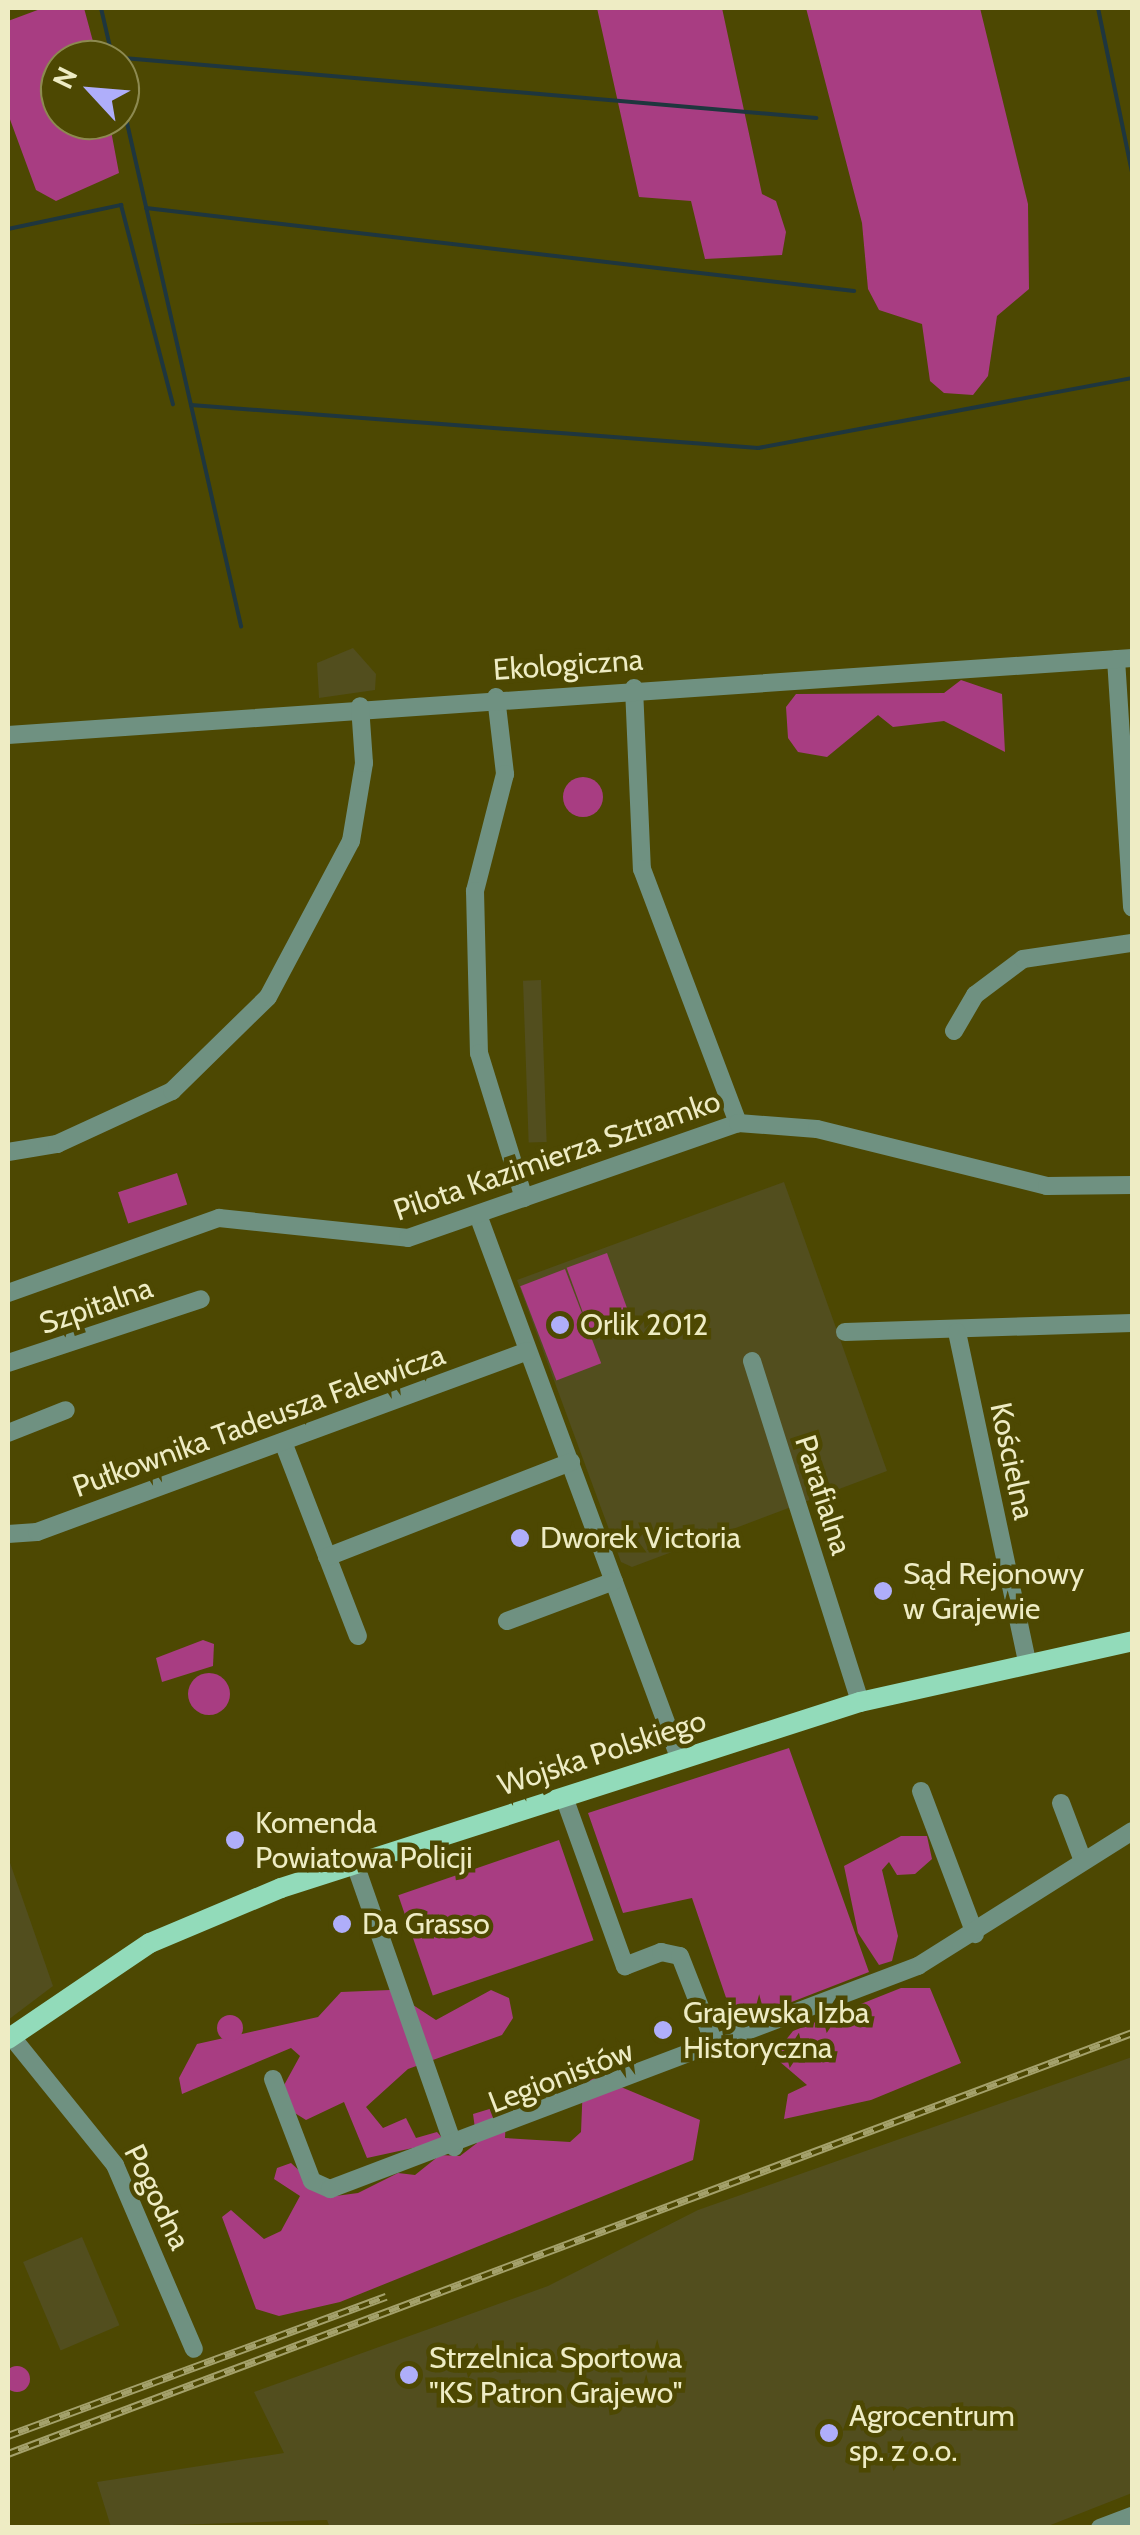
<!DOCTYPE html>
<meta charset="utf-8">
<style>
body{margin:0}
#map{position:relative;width:1140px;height:2535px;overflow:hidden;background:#4d4802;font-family:Cabin,sans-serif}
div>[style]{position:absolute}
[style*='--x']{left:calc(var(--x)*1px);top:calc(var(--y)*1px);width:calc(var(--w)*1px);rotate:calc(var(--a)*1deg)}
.built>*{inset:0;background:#524e1e;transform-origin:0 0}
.green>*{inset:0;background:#a83d82;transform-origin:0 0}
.round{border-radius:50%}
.stream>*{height:4px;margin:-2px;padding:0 2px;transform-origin:2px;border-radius:2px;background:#1e363e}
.minor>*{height:18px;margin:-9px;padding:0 9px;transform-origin:9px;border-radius:9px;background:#6f9181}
.major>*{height:20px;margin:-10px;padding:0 10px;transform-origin:10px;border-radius:10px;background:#92dbba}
.rail>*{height:8px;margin-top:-4px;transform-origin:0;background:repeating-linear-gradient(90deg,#4d4802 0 11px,#a4a16b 0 22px);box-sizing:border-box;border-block:2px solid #a4a16b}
.dots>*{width:28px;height:28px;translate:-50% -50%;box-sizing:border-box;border:5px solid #4d4802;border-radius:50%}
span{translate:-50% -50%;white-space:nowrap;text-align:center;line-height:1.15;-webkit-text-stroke:9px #4d4802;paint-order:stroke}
.street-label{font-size:30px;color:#eeecc4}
.poi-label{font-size:30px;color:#eeecc4}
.left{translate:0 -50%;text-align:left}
.frame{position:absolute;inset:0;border:10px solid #eeecc4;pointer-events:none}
.north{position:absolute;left:40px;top:40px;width:100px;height:100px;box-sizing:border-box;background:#4d4802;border:2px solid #8d8a50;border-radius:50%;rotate:296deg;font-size:28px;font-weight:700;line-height:40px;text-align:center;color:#eeecc4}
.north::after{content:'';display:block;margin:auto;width:35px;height:45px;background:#afaefa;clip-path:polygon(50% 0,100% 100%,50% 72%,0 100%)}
</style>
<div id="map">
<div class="built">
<i style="clip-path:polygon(353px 648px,376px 674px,375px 690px,319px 698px,317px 663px)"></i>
<i style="left:541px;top:980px;width:162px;height:18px;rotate:88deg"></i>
<i style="clip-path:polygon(784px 1182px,887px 1471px,632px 1567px,621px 1562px,517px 1280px)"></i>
<i style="clip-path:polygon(8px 1857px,53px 1986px,8px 2020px)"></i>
<i style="clip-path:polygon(1132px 2057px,1132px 2493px,1043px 2528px,330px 2528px,327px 2520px,111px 2527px,97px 2482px,284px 2453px,254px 2392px,548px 2286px,698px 2210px)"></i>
<i style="left:82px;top:2237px;width:96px;height:64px;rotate:67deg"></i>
</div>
<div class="green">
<i style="clip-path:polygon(43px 8px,84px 8px,98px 60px,60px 60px,60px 120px,109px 120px,119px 173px,56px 201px,36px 190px,8px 114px,8px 21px)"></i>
<i style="clip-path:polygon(597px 8px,722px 8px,762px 194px,776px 201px,786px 232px,782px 255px,705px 259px,691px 201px,639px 197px)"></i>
<i style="clip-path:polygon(806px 8px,980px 8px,1028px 204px,1029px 289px,997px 316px,988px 376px,973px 395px,944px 393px,930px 381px,922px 324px,879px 310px,868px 289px,862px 223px)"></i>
<i style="clip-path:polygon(961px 680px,1002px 694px,1005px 752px,944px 721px,893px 727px,878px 715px,827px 757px,798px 752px,788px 738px,786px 707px,796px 694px,944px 693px)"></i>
<i class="round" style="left:563px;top:777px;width:40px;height:40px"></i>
<i style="left:177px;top:1173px;width:33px;height:62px;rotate:72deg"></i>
<i style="left:607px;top:1253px;width:75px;height:43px;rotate:70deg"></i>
<i style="left:565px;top:1269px;width:101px;height:48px;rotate:69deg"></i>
<i style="clip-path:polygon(203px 1640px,214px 1644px,213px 1666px,162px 1682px,156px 1658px)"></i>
<i class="round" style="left:188px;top:1673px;width:42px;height:42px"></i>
<i style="clip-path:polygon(789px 1748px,869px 1972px,735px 2024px,692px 1898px,623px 1913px,588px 1813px)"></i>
<i style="clip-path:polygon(901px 1836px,927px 1836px,932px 1859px,915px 1874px,897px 1875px,889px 1862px,882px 1870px,898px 1936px,892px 1961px,879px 1965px,858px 1933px,844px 1866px)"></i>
<i style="left:559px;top:1840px;width:106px;height:170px;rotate:71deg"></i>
<i style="clip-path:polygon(901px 1988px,930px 1988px,961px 2063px,871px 2100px,784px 2119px,788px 2094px,807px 2085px,773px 2056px,793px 2031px)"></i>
<i style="clip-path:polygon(390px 1990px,436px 2020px,491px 1990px,509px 1998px,513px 2018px,502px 2035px,408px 2069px,366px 2107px,383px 2128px,406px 2118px,416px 2138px,437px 2132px,445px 2141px,367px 2158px,344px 2102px,306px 2120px,290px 2110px,283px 2087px,300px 2056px,291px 2048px,182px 2094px,179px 2078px,197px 2044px,318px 2017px,341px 1992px)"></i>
<i class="round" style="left:217px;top:2015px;width:26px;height:26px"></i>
<i style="clip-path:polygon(597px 2077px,700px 2120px,693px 2160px,340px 2302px,279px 2316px,256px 2309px,222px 2217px,231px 2210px,264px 2239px,281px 2231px,300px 2196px,274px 2179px,277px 2168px,291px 2163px,328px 2197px,358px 2193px,398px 2173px,415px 2175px,440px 2155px,460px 2156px,477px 2143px,473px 2114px,496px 2107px,506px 2117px,505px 2138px,570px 2142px,581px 2132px,583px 2083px)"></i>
<i class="round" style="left:4px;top:2366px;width:26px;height:26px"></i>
</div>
<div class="stream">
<i style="--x:101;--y:8;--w:53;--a:77"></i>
<i style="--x:1098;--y:8;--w:167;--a:78.3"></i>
<i style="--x:112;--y:57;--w:707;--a:4.95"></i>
<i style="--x:120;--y:92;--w:548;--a:77.23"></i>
<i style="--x:146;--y:208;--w:713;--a:6.69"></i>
<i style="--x:8;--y:229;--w:116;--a:-12"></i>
<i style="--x:121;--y:205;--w:206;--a:75.4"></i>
<i style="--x:191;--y:405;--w:569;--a:4.34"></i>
<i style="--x:758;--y:448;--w:380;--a:-10.6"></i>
</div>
<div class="minor">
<i style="--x:1116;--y:659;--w:249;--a:86.3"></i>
<i style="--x:634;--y:688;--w:181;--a:87.5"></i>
<i style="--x:642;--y:869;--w:272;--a:69.3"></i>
<i style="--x:496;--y:697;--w:78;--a:83.3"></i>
<i style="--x:505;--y:774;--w:121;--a:104.4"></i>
<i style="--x:475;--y:891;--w:162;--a:88.6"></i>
<i style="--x:479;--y:1053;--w:152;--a:72.8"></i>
<i style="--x:8;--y:735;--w:1127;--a:-3.92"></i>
<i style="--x:954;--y:1031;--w:42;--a:-59.7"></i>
<i style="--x:975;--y:995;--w:60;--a:-36.9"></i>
<i style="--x:1023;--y:959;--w:110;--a:-8.4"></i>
<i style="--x:8;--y:1152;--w:50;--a:-9.3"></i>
<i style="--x:57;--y:1144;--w:127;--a:-24.7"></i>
<i style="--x:172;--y:1091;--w:134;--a:-44.4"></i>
<i style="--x:268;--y:997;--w:177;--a:-62"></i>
<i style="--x:351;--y:841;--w:79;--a:-80.5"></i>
<i style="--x:364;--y:763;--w:57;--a:-94"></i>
<i style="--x:478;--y:1215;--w:581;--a:69.66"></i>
<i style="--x:8;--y:1293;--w:224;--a:-19.6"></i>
<i style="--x:219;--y:1218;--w:190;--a:6"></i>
<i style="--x:408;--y:1238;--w:349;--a:-19.2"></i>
<i style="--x:738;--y:1123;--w:79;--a:4.3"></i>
<i style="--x:817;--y:1129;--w:237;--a:13.9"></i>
<i style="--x:1047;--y:1186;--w:85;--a:-0.7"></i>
<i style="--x:845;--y:1332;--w:287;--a:-1.8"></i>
<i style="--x:957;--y:1332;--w:336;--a:78"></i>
<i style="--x:752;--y:1361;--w:358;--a:72.4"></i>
<i style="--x:8;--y:1363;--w:203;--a:-18.3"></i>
<i style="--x:8;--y:1433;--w:62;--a:-21.6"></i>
<i style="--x:283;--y:1442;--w:208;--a:68.9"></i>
<i style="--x:8;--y:1534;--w:29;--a:-4"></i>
<i style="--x:37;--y:1532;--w:523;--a:-20.24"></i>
<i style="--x:327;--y:1557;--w:262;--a:-21.3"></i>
<i style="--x:507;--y:1621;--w:114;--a:-20.5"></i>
<i style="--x:921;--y:1791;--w:153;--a:69.3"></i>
<i style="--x:564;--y:1797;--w:180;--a:70.2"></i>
<i style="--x:625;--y:1966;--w:39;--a:-21"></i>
<i style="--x:661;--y:1952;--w:19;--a:12"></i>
<i style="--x:680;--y:1956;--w:99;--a:68.6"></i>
<i style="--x:1061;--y:1803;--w:62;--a:69.2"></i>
<i style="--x:355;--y:1864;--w:300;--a:70.7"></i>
<i style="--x:11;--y:2036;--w:166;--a:51.1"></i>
<i style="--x:115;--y:2165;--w:200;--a:66.8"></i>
<i style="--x:273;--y:2079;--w:109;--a:69.1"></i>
<i style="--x:312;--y:2181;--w:20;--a:24"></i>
<i style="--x:330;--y:2189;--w:629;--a:-20.77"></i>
<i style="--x:918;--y:1966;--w:253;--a:-32.2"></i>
<i style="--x:1100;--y:2528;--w:34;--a:-21"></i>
</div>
<div class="major">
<i style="--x:8;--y:2039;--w:171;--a:-34.1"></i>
<i style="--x:150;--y:1943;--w:142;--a:-22.8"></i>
<i style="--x:281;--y:1888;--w:608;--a:-17.81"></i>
<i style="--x:860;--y:1702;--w:279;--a:-12.6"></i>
</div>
<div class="rail">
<i style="--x:8;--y:2436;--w:403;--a:-20.2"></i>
<i style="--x:8;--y:2454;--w:1200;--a:-20.53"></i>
</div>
<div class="dots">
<i style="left:560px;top:1325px;background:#afaefa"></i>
<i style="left:520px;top:1538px;background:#afaefa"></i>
<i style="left:883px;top:1591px;background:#afaefa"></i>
<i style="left:235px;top:1840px;background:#afaefa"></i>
<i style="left:342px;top:1924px;background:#afaefa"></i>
<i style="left:663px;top:2030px;background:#afaefa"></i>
<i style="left:409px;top:2375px;background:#afaefa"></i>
<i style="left:829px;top:2433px;background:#afaefa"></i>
</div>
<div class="street-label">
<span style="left:568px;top:665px;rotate:-4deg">Ekologiczna</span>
<span style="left:557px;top:1156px;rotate:-19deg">Pilota Kazimierza Sztramko</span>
<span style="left:96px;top:1306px;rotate:-19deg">Szpitalna</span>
<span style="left:259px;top:1421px;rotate:-20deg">Pułkownika Tadeusza Falewicza</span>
<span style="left:1012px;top:1461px;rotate:78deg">Kościelna</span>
<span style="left:823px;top:1495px;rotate:72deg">Parafialna</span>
<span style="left:602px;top:1753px;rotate:-18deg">Wojska Polskiego</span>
<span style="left:561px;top:2077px;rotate:-21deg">Legionistów</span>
<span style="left:157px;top:2197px;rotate:64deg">Pogodna</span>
</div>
<div class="poi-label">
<span class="left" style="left:580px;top:1325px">Orlik 2012</span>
<span class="left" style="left:540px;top:1538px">Dworek Victoria</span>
<span class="left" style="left:903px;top:1591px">Sąd Rejonowy<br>w Grajewie</span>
<span class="left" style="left:255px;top:1840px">Komenda<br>Powiatowa Policji</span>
<span class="left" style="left:362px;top:1924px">Da Grasso</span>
<span class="left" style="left:683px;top:2030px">Grajewska Izba<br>Historyczna</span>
<span class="left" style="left:429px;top:2375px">Strzelnica Sportowa<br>"KS Patron Grajewo"</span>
<span class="left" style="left:849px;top:2433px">Agrocentrum<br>sp. z o.o.</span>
</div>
<div class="frame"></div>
<div class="north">N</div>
</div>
